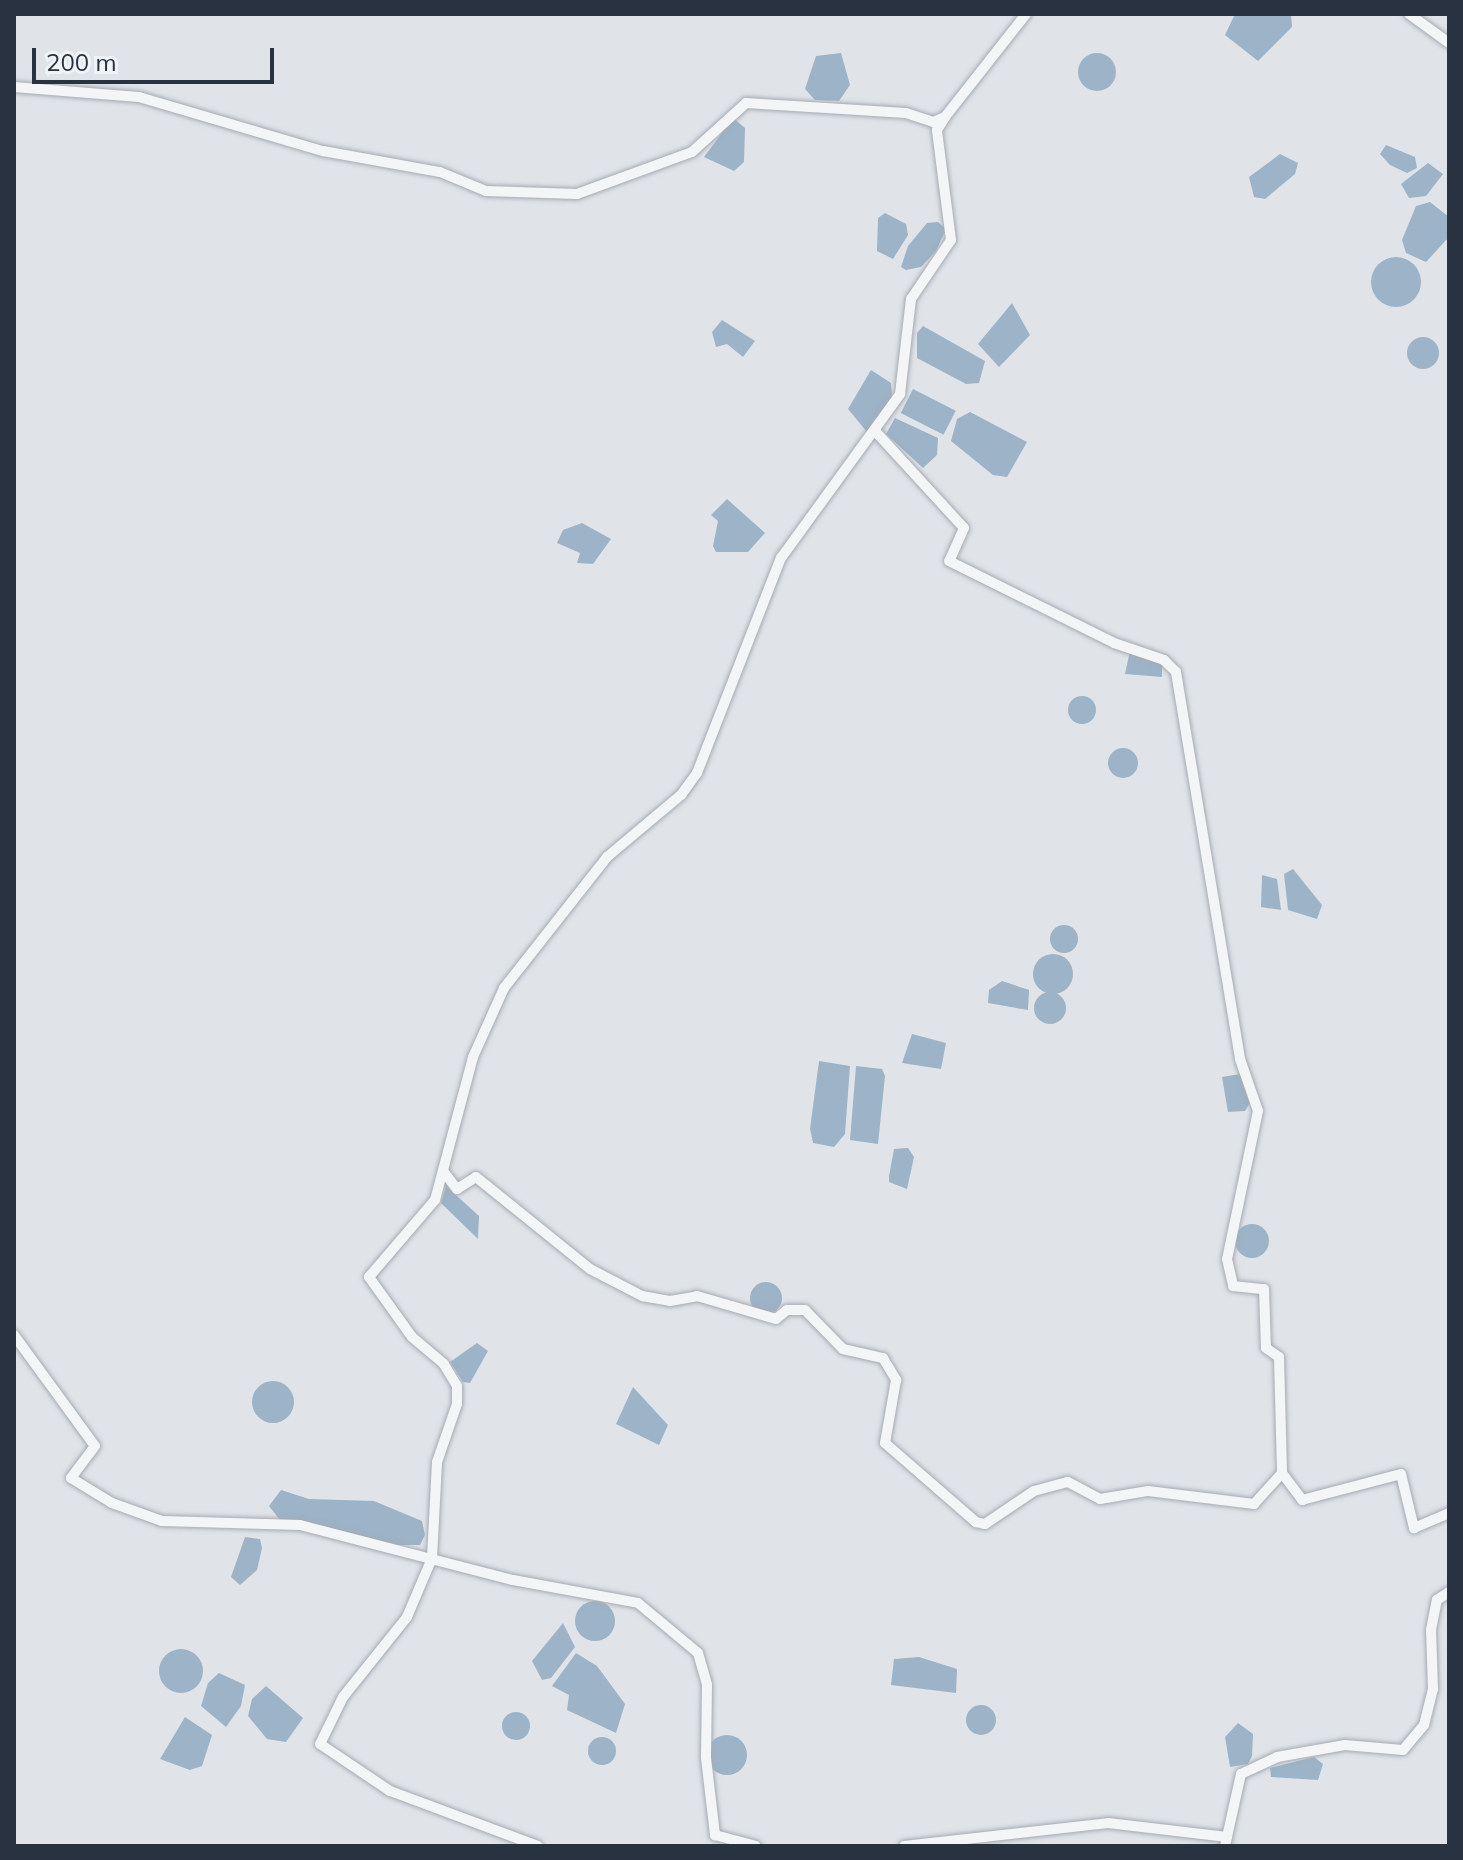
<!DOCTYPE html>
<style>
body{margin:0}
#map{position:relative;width:1463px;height:1860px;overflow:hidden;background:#e0e4e9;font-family:Mulish,sans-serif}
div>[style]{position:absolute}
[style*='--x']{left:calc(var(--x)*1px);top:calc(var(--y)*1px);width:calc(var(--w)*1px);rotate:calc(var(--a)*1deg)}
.water>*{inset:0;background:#9cb3c8;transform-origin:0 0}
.round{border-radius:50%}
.roads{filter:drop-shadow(0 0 2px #a5abb3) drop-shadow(0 0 2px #a5abb3)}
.minor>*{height:10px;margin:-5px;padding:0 5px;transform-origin:5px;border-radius:5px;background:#f3f5f7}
span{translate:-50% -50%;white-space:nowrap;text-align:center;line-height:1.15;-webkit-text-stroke:6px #f0f3f6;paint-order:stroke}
.frame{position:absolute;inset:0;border:16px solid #293240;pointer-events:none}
.scale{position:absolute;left:32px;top:48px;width:242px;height:36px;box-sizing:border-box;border:4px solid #293240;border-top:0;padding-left:10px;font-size:24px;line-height:28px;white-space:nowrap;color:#293240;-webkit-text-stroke:6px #f0f3f6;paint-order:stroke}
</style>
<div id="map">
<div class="water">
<i style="clip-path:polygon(1235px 14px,1291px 14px,1292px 27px,1258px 61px,1225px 35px)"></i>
<i class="round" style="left:1078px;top:53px;width:38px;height:38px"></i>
<i style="clip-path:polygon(841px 53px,850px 85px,839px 101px,815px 100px,805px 89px,816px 56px)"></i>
<i style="clip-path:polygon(733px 118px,745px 128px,744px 162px,734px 171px,704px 157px)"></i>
<i style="clip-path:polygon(1386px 145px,1415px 157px,1417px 168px,1407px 173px,1390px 165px,1380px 154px)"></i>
<i style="clip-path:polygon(1280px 154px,1298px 163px,1295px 174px,1265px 199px,1254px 197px,1249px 177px)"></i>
<i style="clip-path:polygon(1428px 163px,1443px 174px,1426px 196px,1409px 198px,1401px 184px)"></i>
<i style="clip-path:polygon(1430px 202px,1449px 217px,1449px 237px,1426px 262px,1406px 253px,1402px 240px,1416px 206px)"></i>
<i style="clip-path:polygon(885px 213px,906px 224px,908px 235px,893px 259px,877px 251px,878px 218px)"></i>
<i style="clip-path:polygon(938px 222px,946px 229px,936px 251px,921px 267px,906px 270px,901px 267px,908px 246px,927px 223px)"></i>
<i class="round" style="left:1371px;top:257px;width:50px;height:50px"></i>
<i style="clip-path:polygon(1012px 303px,1030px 335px,999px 367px,978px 344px)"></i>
<i style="clip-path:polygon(722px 320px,755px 341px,743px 357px,727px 344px,716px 347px,712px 332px)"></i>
<i style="clip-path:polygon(923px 326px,985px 361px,979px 383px,966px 384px,917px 358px,917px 333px)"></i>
<i class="round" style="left:1407px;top:337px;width:32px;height:32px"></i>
<i style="clip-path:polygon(871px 370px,891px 383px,892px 394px,888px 409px,867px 432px,848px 409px)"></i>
<i style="left:913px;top:389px;width:48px;height:27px;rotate:27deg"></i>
<i style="clip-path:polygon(970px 412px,1027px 442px,1007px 477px,993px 475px,951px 441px,957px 419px)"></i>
<i style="clip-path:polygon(895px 418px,938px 438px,937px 455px,923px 468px,886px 434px)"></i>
<i style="clip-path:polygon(727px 499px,765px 533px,748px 552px,716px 552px,713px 546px,718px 521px,711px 515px)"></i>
<i style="clip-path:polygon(582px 523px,611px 539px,593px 564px,577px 563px,580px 553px,557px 543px,563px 530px)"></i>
<i style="clip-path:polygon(1130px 651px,1162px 665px,1162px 677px,1125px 674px)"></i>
<i class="round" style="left:1068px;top:696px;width:28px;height:28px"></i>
<i class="round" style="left:1108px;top:748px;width:30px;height:30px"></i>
<i style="clip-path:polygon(1293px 869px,1322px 905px,1317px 919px,1288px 910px,1284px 874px)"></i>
<i style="clip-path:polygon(1262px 875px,1277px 879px,1281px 910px,1261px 907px)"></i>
<i class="round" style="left:1050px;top:925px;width:28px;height:28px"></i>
<i class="round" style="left:1033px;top:954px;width:40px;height:40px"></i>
<i style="clip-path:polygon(1002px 981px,1029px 990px,1028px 1010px,988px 1003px,989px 990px)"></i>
<i class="round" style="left:1034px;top:992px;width:32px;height:32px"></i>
<i style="clip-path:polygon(912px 1034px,946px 1043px,941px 1069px,902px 1063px)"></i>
<i style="clip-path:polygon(819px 1061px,850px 1066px,845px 1134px,834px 1147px,813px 1143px,810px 1129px)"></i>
<i style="clip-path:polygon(856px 1066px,882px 1069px,885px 1076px,878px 1144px,850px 1140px)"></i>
<i style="clip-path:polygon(1240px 1074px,1250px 1103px,1245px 1111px,1228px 1112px,1222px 1077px)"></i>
<i style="clip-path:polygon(908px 1148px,914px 1157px,907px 1189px,889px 1182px,889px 1176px,894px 1149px)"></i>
<i style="clip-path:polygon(446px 1186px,479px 1216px,478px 1239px,441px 1203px)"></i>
<i class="round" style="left:1235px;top:1224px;width:34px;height:34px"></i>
<i class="round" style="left:750px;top:1282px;width:32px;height:32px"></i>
<i style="clip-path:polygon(477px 1343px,488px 1351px,470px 1383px,463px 1382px,450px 1362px)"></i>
<i class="round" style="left:252px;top:1381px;width:42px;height:42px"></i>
<i style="clip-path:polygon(633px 1387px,668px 1425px,659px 1445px,616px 1424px)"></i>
<i style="clip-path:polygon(281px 1490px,309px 1499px,374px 1501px,422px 1521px,425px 1535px,420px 1545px,392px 1545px,280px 1520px,269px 1506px)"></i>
<i style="clip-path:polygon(245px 1537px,260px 1539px,262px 1548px,257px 1570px,240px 1585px,231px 1577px)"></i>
<i class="round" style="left:575px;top:1601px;width:40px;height:40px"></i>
<i style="clip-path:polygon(563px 1623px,575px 1647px,551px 1678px,542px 1680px,532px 1661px)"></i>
<i class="round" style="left:159px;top:1649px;width:44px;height:44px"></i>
<i style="clip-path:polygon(576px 1653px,597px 1666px,625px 1704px,616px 1733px,567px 1710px,569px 1695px,552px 1686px)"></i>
<i style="clip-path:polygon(919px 1657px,957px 1669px,956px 1693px,891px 1685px,894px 1659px)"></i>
<i style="clip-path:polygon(219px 1673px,245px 1685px,241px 1706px,226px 1727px,201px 1706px,208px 1683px)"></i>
<i style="clip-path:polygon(266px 1686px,303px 1718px,286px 1742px,267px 1739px,248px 1716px,252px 1699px)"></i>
<i class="round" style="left:966px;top:1705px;width:30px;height:30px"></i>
<i class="round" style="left:502px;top:1712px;width:28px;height:28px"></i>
<i style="clip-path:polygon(185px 1717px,212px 1735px,202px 1766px,190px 1770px,160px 1759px)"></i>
<i style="clip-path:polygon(1238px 1723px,1253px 1734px,1252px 1756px,1248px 1764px,1230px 1767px,1225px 1737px)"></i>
<i class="round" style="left:707px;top:1735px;width:40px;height:40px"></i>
<i class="round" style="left:588px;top:1737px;width:28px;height:28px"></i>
<i style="clip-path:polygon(1314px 1757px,1323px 1764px,1318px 1780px,1271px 1777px,1270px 1768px)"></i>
</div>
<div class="roads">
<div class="minor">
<i style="--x:1409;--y:14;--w:49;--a:35.9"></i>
<i style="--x:14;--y:87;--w:125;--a:4.6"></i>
<i style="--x:139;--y:97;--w:192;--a:16.4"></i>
<i style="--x:323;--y:151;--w:119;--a:10.2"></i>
<i style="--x:440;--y:172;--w:50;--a:22.4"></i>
<i style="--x:486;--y:191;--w:91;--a:1.9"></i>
<i style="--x:577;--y:194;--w:122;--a:-20.1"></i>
<i style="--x:692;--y:152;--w:73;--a:-42.2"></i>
<i style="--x:746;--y:103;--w:160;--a:3.6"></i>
<i style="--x:906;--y:113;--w:28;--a:18"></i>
<i style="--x:933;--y:122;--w:13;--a:-23"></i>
<i style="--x:945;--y:117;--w:131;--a:-51.8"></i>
<i style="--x:876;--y:432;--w:130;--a:47.5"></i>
<i style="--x:964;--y:528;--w:36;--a:114"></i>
<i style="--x:949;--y:561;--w:184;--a:26.4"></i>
<i style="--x:1114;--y:643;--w:53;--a:18.8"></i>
<i style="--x:1164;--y:660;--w:17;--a:45"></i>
<i style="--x:1176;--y:672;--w:392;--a:80.6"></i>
<i style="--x:1240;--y:1059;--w:55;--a:70.9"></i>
<i style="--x:1258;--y:1111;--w:151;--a:101.8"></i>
<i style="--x:1227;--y:1259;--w:28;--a:77"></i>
<i style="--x:1233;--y:1286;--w:31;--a:6"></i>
<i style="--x:1264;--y:1289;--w:59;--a:88.1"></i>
<i style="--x:1266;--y:1348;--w:16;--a:35"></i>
<i style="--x:1279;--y:1357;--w:116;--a:88.5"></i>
<i style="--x:1282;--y:1473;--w:34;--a:53"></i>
<i style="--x:1302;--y:1500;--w:102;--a:-14.7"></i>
<i style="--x:1401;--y:1474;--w:56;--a:76.5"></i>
<i style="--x:1414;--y:1528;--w:38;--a:-23"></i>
<i style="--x:443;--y:1171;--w:23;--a:52"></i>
<i style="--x:457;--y:1189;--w:22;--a:-32"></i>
<i style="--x:476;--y:1177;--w:146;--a:38.9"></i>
<i style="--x:590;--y:1269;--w:59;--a:27.4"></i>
<i style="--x:642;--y:1296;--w:28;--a:10"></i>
<i style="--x:670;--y:1301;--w:27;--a:-10"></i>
<i style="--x:697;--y:1296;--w:82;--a:16.2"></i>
<i style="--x:776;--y:1319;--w:14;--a:-39"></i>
<i style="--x:787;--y:1310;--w:18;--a:0"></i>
<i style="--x:805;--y:1310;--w:54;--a:45.7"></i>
<i style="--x:843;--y:1349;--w:41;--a:12.7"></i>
<i style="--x:883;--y:1358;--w:26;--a:59"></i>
<i style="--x:896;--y:1380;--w:64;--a:99.9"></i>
<i style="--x:885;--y:1443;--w:121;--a:41"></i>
<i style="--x:976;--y:1522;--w:9;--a:13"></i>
<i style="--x:985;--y:1524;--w:59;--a:-34"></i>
<i style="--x:1034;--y:1491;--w:35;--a:-15"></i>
<i style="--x:1068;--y:1482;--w:36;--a:28"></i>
<i style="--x:1100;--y:1499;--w:49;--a:-9.5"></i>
<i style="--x:1148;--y:1491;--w:107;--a:7"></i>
<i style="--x:1254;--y:1504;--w:42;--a:-47.9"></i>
<i style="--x:14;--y:1335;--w:137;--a:53.9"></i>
<i style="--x:95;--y:1446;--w:40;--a:127"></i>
<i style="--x:71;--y:1478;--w:48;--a:31.4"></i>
<i style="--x:112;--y:1503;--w:53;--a:19.8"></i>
<i style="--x:162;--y:1521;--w:138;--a:1.7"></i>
<i style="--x:300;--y:1525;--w:220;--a:14.5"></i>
<i style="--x:513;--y:1580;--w:127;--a:10.4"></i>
<i style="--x:638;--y:1603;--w:78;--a:39.8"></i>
<i style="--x:698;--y:1653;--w:33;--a:74"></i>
<i style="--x:707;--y:1685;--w:73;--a:90.8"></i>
<i style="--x:706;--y:1758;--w:78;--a:83.3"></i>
<i style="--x:715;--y:1835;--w:42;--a:15"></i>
<i style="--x:538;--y:1846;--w:158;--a:-159.6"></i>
<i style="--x:390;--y:1791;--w:84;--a:-146.1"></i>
<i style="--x:320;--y:1744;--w:52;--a:-63.9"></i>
<i style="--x:343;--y:1697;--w:102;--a:-51.3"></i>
<i style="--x:407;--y:1617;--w:64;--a:-67"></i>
<i style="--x:432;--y:1558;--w:96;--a:-87"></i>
<i style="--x:437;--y:1462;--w:61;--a:-71"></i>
<i style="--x:457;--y:1404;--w:18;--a:-90"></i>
<i style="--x:457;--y:1386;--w:26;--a:-121"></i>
<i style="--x:444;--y:1364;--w:42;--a:-139.8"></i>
<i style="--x:412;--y:1337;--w:74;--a:-125.6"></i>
<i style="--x:369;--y:1277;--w:101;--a:-49.4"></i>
<i style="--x:435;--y:1200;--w:148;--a:-75.1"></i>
<i style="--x:473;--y:1057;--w:76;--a:-65.8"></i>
<i style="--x:504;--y:988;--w:167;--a:-51.8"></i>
<i style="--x:607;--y:857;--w:97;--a:-40"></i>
<i style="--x:681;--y:795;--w:27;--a:-54"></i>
<i style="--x:697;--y:773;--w:231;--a:-68.7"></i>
<i style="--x:781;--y:558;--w:203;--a:-54"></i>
<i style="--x:900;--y:394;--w:96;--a:-83.4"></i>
<i style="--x:911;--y:299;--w:71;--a:-55.9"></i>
<i style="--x:951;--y:240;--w:111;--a:-97.3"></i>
<i style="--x:937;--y:130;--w:15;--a:-58"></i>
<i style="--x:904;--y:1846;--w:205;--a:-6.4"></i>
<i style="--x:1108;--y:1823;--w:120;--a:6.7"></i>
<i style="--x:1225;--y:1846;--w:74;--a:-77.5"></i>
<i style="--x:1241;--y:1774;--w:40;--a:-25"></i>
<i style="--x:1277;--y:1757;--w:69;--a:-10"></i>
<i style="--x:1345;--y:1745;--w:58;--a:4.9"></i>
<i style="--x:1403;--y:1750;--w:33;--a:-50"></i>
<i style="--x:1424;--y:1725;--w:37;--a:-76"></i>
<i style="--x:1433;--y:1689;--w:59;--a:-91.9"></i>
<i style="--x:1431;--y:1630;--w:31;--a:-79"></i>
<i style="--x:1437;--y:1600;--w:14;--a:-34"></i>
</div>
</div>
<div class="frame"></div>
<div class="scale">200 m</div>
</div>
